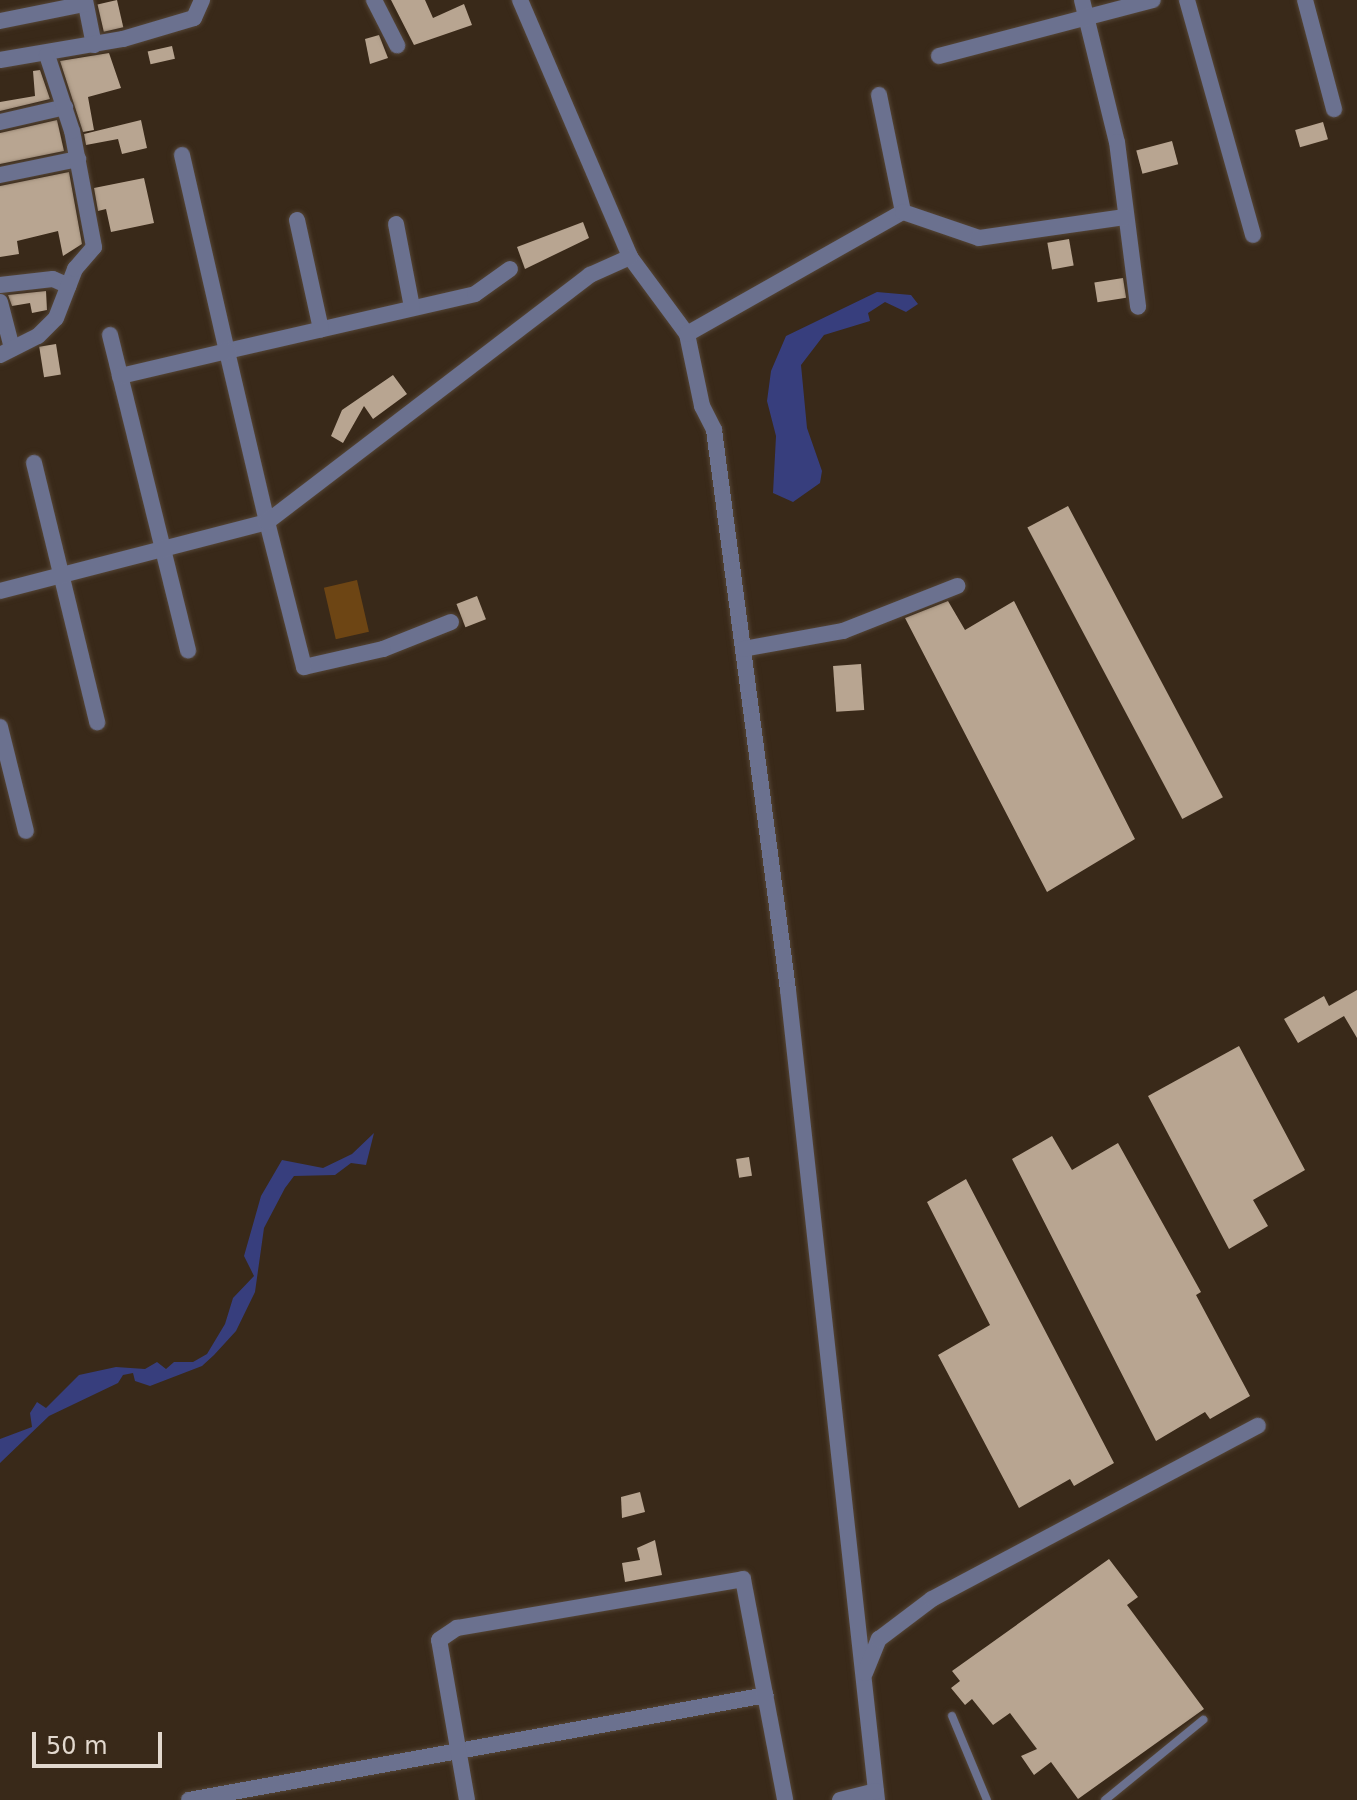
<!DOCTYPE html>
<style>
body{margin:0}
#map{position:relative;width:1357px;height:1800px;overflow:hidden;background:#392919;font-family:"DejaVu Sans",sans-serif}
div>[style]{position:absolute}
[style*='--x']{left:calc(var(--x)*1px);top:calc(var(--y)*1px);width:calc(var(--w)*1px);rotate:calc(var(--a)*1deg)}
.green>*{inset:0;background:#6d4514;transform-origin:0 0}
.water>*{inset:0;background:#373e7d}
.building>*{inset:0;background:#b8a591;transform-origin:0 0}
.roads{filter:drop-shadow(0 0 2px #544536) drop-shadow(0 0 2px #544536)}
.service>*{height:8px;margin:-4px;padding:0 4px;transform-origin:4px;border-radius:4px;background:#6b718f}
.minor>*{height:16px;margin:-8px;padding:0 8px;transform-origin:8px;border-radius:8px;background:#6b718f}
span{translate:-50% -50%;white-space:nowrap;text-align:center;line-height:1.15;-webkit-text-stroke:8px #392919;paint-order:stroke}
.scale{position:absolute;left:32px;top:1732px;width:130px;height:36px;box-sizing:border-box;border:4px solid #e2d8ce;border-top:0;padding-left:10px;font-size:24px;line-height:28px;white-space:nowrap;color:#e2d8ce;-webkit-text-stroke:6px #392919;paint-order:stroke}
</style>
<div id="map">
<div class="green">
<i style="left:357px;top:580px;width:53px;height:34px;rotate:77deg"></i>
</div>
<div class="water">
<i style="clip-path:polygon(877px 292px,911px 295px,918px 304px,906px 312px,885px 302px,868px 313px,870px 321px,824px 335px,801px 365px,807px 428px,822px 471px,820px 483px,793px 502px,773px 493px,776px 436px,767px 401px,771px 371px,786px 336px)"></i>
<i style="clip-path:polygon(374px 1133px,366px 1165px,351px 1163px,335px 1175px,294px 1176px,285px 1188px,264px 1228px,255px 1292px,236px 1331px,214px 1355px,202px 1366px,150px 1386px,135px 1381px,133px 1373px,123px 1375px,118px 1383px,49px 1416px,0 1463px,0 1439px,32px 1427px,30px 1413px,37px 1402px,46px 1408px,79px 1375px,116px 1367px,145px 1369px,157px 1362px,166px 1369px,174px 1362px,193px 1362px,207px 1354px,225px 1324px,233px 1298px,254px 1276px,244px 1256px,261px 1196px,282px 1160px,323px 1168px,352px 1154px)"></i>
</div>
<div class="building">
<i style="left:117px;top:0;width:28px;height:20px;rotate:77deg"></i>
<i style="clip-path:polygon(391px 0,425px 0,433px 18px,464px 4px,472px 25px,414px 45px)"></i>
<i style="clip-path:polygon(379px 35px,388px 58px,370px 64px,365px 39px)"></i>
<i style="left:172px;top:46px;width:13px;height:25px;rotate:77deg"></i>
<i style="clip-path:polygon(109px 53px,121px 88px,88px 97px,94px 130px,83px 132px,60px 61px)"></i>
<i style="clip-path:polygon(40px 70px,50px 99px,0 111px,0 102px,35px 96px,33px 71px)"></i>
<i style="clip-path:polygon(57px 120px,64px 151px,0 164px,0 133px)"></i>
<i style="clip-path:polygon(141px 120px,147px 148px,122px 154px,118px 139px,86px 145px,84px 134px)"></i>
<i style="left:1323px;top:122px;width:18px;height:29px;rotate:74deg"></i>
<i style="left:1172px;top:141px;width:24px;height:37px;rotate:75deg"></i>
<i style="clip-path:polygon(69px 172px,82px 244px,63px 256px,58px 231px,17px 241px,19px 254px,0 257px,0 186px)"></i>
<i style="clip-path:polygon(144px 178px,154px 223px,111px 232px,106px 209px,98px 211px,94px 188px)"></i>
<i style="clip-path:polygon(583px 222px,589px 238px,525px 269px,517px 247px)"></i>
<i style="left:1069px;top:239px;width:27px;height:22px;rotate:80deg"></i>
<i style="left:1123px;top:278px;width:20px;height:29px;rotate:81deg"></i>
<i style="clip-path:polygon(46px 291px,47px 310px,32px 313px,30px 303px,12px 306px,8px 295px)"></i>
<i style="left:56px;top:344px;width:31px;height:17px;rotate:81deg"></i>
<i style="clip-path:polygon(393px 375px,407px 394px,373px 419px,364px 406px,343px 443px,331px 436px,342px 410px)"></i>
<i style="left:1068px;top:506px;width:330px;height:46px;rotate:62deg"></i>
<i style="left:477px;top:596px;width:25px;height:22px;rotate:69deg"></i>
<i style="clip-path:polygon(948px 601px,965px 630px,1014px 601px,1135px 839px,1047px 892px,905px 618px)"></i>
<i style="left:861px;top:664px;width:46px;height:28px;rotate:86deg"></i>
<i style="clip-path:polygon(1357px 990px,1357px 1038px,1344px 1016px,1298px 1043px,1284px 1019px,1324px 996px,1329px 1006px)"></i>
<i style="clip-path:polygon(1239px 1046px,1305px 1170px,1253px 1200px,1268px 1226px,1229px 1249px,1148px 1096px)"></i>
<i style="clip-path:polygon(1052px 1136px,1072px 1170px,1118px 1143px,1201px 1292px,1196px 1295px,1250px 1396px,1210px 1419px,1205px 1412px,1156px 1441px,1012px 1159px)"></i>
<i style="left:749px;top:1157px;width:19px;height:13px;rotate:81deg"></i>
<i style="clip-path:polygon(966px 1179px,1114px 1463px,1074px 1486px,1070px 1479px,1019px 1508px,938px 1355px,990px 1325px,927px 1202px)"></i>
<i style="clip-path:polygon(640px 1492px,645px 1512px,622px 1518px,621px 1497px)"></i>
<i style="clip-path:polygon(655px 1540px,662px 1575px,625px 1582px,622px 1563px,640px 1560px,637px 1548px)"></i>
<i style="clip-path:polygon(1109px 1559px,1138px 1597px,1127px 1605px,1204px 1709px,1078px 1799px,1051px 1762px,1034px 1775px,1021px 1756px,1037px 1749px,1010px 1713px,993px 1725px,972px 1699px,965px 1705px,951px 1688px,960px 1681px,952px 1671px)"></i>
</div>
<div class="roads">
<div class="service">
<i style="--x:952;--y:1716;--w:91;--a:67.4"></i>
<i style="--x:1105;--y:1800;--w:127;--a:-39.2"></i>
</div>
<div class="minor">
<i style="--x:85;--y:0;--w:46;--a:78.7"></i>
<i style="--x:374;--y:0;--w:51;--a:62.9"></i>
<i style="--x:520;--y:0;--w:280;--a:66.8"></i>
<i style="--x:630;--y:257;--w:96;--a:53.5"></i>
<i style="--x:687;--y:334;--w:74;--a:78.2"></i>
<i style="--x:702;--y:406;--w:27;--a:63"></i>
<i style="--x:714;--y:430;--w:565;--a:82.47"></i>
<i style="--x:788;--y:990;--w:815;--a:83.73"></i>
<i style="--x:1082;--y:0;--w:146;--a:76.2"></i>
<i style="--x:1117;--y:142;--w:166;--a:82.7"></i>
<i style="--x:1187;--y:0;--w:244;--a:74.3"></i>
<i style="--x:1305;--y:0;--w:113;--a:75.1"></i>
<i style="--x:0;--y:21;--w:86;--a:-11.4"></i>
<i style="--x:939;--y:56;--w:221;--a:-14.7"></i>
<i style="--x:0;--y:60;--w:125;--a:-9.7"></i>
<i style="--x:123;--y:39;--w:74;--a:-16.5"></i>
<i style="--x:194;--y:18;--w:20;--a:-66"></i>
<i style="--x:879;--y:95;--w:119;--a:78.4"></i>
<i style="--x:0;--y:122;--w:67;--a:-13"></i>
<i style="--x:182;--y:155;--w:201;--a:77.1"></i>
<i style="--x:227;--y:351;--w:254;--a:-12.9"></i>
<i style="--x:475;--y:294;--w:43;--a:-35.5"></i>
<i style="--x:0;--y:175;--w:80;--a:-11.6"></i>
<i style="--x:297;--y:220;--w:112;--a:77.6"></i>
<i style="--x:396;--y:224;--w:85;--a:79.1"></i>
<i style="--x:0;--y:285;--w:53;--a:-6.5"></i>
<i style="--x:53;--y:279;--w:17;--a:24"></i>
<i style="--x:0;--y:302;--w:48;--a:75.4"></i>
<i style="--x:687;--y:334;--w:248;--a:-29.5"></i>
<i style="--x:903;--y:212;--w:80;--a:18.9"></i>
<i style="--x:979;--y:238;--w:148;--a:-8.2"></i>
<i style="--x:110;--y:335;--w:325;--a:76.1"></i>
<i style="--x:0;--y:355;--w:42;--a:-26.6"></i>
<i style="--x:38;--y:336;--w:25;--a:-45"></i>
<i style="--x:56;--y:318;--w:53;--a:-68.8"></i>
<i style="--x:75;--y:269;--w:29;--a:-49"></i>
<i style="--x:94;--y:247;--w:118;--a:-100.7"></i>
<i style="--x:72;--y:131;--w:80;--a:-108.2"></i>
<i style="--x:34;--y:463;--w:267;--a:76.3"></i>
<i style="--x:0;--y:591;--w:276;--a:-14.5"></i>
<i style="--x:267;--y:522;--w:176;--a:-103.2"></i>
<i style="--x:227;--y:351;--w:110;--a:166.8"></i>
<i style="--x:451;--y:622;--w:73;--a:158.3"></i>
<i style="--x:383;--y:649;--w:81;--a:167.2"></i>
<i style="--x:304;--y:667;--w:150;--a:-104.3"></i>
<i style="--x:267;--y:522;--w:407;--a:-37.4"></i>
<i style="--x:590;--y:275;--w:44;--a:-24.2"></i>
<i style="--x:743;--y:649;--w:102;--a:-10.2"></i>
<i style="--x:843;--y:631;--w:123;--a:-21.5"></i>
<i style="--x:0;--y:727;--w:107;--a:76"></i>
<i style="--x:865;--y:1673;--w:37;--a:-68"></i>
<i style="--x:879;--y:1639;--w:66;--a:-37"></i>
<i style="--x:932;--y:1599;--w:369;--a:-28"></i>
<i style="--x:189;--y:1800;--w:586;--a:-10.31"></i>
<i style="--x:467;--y:1800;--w:162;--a:-99.9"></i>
<i style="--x:439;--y:1640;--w:22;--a:-34"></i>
<i style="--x:457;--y:1628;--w:290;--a:-9.7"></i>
<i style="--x:743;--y:1579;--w:225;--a:79.2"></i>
<i style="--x:840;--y:1800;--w:37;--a:-14"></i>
</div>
</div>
<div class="scale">50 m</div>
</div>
